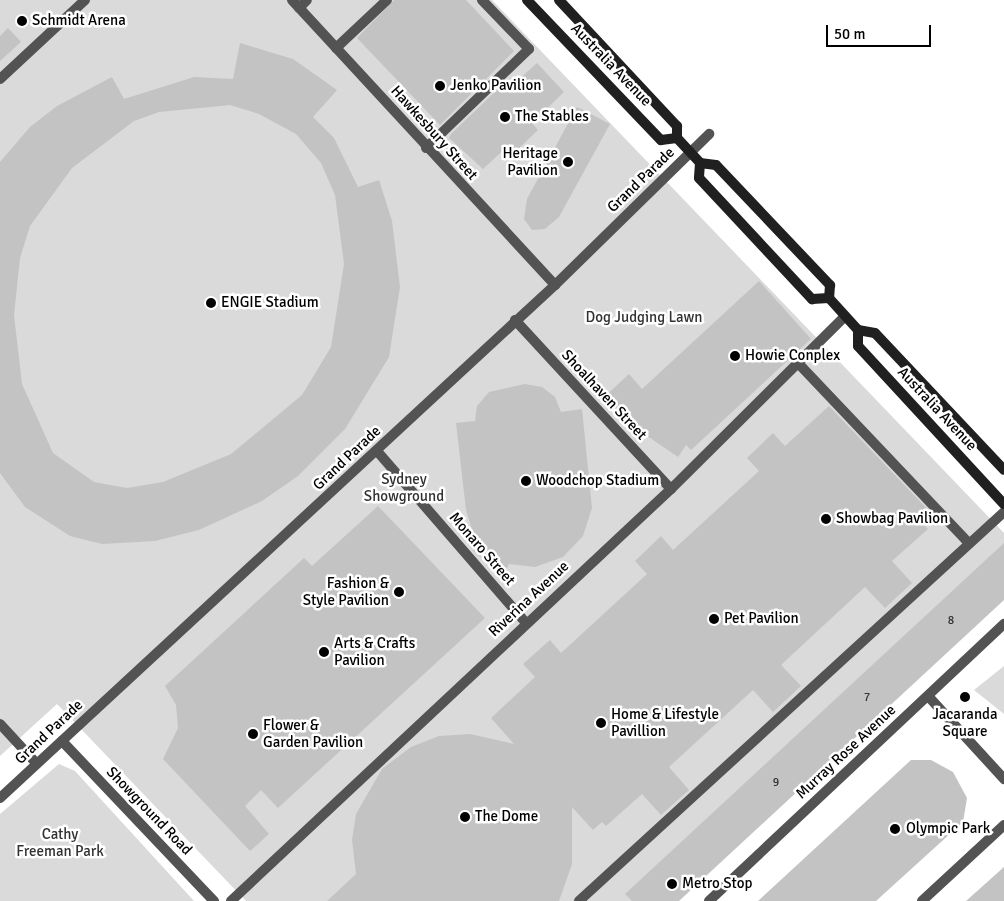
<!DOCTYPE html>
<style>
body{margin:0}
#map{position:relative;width:1004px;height:901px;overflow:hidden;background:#fff;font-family:Signika,sans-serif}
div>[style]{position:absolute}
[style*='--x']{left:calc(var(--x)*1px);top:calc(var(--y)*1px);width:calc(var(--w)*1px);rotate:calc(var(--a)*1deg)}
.green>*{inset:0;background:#dadada}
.building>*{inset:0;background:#c3c3c3}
.pedestrian>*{height:10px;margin:-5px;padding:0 5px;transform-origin:5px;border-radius:5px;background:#535353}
.minor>*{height:10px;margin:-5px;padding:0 5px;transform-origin:5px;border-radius:5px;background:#535353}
.secondary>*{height:10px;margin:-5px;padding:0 5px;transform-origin:5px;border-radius:5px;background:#202020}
.dots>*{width:14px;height:14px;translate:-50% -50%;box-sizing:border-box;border:2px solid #fff;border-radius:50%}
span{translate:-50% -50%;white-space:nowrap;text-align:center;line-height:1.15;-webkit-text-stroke:5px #fff;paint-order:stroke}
.number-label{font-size:12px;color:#313131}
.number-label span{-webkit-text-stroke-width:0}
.poi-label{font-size:15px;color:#000}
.left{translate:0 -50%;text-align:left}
.right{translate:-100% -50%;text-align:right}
.street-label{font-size:15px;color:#000}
.park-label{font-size:15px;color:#313131}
.scale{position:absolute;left:826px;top:25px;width:105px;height:22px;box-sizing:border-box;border:2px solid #000;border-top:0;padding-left:6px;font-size:15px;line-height:18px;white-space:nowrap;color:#000;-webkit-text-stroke:4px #fff;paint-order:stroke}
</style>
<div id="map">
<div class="green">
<i style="clip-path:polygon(0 0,492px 0,1004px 533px,1004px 598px,675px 901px,246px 901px,57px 704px,0 756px)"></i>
<i style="clip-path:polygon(1004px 666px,1004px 714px,974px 690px)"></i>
<i style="clip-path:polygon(59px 764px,75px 771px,194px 901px,0 901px,0 814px)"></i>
</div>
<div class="building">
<i style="clip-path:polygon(394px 0,466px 0,514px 51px,440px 125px,357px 38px)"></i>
<i style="clip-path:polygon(8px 28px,21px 42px,0 61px,0 36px)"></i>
<i style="clip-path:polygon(evenodd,240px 43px,293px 59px,337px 90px,313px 117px,334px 138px,358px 187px,379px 180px,392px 221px,400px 287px,389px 357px,345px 429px,298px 476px,262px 501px,199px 530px,155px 541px,102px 544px,70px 536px,25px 507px,0 473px,0 162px,30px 127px,57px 106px,112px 77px,124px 99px,194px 77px,233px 79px,240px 43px,230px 105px,259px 114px,296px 134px,321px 163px,335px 195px,344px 264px,331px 347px,302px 395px,231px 454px,163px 482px,127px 488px,94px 482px,53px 453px,22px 384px,14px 315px,20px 258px,30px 226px,72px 168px,134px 121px,159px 112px,230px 105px)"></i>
<i style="clip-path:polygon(537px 63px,564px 92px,532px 123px,538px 130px,515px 152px,509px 145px,483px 169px,449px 138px,451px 134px,499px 88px,504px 93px)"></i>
<i style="clip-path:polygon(577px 107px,610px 124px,559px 217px,545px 229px,532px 230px,524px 219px,527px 199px)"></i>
<i style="clip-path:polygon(759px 281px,811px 339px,691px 450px,686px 445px,678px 457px,621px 418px,624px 413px,602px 399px,629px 374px,642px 389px)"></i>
<i style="clip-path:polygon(525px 384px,542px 387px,555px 397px,561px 412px,582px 409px,592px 508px,583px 536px,563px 557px,535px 567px,509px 564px,505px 572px,476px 554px,465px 539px,473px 533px,466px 510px,456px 423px,475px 421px,477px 406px,489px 392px)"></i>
<i style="clip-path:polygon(829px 406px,933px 515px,923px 524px,928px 529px,892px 561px,912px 583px,885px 608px,865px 587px,781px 665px,801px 686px,773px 712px,753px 690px,669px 767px,689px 790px,661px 815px,642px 794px,606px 826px,602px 822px,593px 830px,572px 807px,572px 864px,559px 901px,327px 901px,356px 874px,352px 840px,356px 814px,382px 769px,411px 747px,439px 736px,470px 734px,514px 744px,491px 718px,535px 677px,523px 664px,550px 640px,561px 653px,647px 574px,635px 561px,661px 536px,673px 550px,759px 471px,747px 458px,773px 433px,785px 446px)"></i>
<i style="clip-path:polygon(378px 506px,485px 618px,278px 808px,261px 790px,245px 806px,269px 834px,250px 851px,163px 759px,178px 728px,176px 705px,165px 686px,304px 558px,312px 566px)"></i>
<i style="clip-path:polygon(1004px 543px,1004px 600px,679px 901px,632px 901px,625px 894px)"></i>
<i style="clip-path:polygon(911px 760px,931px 760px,953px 772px,967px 798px,963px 822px,876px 901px,758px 901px)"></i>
<i style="clip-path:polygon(1004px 867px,1004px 901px,966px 901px)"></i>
</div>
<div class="pedestrian">
<i style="--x:0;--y:79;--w:116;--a:-42.9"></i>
</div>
<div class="minor">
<i style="--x:292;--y:0;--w:388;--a:47.3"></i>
<i style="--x:299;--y:8;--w:11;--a:-45"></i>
<i style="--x:336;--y:48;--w:70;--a:-43.3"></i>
<i style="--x:426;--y:148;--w:143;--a:-43.9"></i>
<i style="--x:529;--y:49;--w:68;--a:-133.8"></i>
<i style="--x:515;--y:320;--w:230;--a:47.3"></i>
<i style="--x:797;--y:362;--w:250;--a:46.5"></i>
<i style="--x:377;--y:451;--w:226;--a:49.1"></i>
<i style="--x:928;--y:696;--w:113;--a:47.5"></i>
<i style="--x:0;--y:724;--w:54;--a:47.2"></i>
<i style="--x:62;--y:741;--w:221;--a:46.5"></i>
<i style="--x:0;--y:798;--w:756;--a:-42.75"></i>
<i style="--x:555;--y:285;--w:216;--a:-44.4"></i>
<i style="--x:231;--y:901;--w:603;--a:-43.12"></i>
<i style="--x:671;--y:489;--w:245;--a:-44.8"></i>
<i style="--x:579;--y:901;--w:576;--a:-42.47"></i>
<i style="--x:709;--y:901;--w:405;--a:-43.2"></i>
<i style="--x:922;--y:901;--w:112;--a:-42.8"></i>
</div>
<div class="secondary">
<i style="--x:527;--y:0;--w:194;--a:46.3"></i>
<i style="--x:661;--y:140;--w:16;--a:-7"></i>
<i style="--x:559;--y:0;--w:173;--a:46.9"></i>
<i style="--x:677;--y:126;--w:12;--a:90"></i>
<i style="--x:677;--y:138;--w:34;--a:47"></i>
<i style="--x:700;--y:163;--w:16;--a:7"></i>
<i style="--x:716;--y:165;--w:166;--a:46.5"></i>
<i style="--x:830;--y:285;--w:13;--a:94"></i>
<i style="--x:829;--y:298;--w:43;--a:47.8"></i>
<i style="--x:858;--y:330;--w:17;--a:10"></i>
<i style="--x:875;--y:333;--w:188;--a:46.7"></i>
<i style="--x:700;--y:163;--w:15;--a:94"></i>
<i style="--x:699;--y:178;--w:166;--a:47"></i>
<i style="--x:812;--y:299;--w:17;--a:-3"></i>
<i style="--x:858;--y:330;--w:16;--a:90"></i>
<i style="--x:858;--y:346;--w:215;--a:47.3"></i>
</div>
<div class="dots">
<i style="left:22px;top:21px;background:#000"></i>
<i style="left:440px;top:86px;background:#000"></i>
<i style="left:505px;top:117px;background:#000"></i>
<i style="left:568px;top:162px;background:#000"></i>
<i style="left:211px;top:303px;background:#000"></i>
<i style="left:735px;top:356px;background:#000"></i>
<i style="left:526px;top:481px;background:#000"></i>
<i style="left:826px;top:519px;background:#000"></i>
<i style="left:399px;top:592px;background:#000"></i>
<i style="left:714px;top:619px;background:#000"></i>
<i style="left:324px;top:652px;background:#000"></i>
<i style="left:965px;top:697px;background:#000"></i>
<i style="left:601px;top:723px;background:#000"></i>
<i style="left:253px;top:734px;background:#000"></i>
<i style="left:465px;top:817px;background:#000"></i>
<i style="left:895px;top:829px;background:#000"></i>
<i style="left:672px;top:884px;background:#000"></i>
</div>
<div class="number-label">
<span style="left:951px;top:621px">8</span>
<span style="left:867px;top:698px">7</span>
<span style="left:776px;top:783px">9</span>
</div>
<div class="poi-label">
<span class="left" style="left:32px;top:21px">Schmidt Arena</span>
<span class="left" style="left:450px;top:86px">Jenko Pavilion</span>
<span class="left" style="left:515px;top:117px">The Stables</span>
<span class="right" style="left:558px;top:162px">Heritage<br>Pavilion</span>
<span class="left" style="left:221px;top:303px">ENGIE Stadium</span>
<span class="left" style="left:745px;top:356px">Howie Conplex</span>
<span class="left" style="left:536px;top:481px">Woodchop Stadium</span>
<span class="left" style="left:836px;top:519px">Showbag Pavilion</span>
<span class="right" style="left:389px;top:592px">Fashion &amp;<br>Style Pavilion</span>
<span class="left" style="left:724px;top:619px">Pet Pavilion</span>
<span class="left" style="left:334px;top:652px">Arts &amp; Crafts<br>Pavilion</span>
<span class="left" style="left:611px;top:723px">Home &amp; Lifestyle<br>Pavillion</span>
<span style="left:965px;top:723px">Jacaranda<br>Square</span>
<span class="left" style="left:263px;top:734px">Flower &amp;<br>Garden Pavilion</span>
<span class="left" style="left:475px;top:817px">The Dome</span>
<span class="left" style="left:906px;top:829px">Olympic Park</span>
<span class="left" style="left:682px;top:884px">Metro Stop</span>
</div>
<div class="street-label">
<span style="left:611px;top:65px;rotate:46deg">Australia Avenue</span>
<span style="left:434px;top:133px;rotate:48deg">Hawkesbury Street</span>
<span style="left:641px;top:180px;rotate:-44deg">Grand Parade</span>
<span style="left:604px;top:395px;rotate:47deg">Shoalhaven Street</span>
<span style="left:937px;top:409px;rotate:47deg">Australia Avenue</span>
<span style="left:347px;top:458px;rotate:-43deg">Grand Parade</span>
<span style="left:482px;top:549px;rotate:49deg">Monaro Street</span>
<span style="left:529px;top:599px;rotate:-43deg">Riverina Avenue</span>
<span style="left:49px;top:732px;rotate:-43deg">Grand Parade</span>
<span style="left:846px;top:752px;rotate:-43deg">Murray Rose Avenue</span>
<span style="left:149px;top:811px;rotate:46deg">Showground Road</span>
</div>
<div class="park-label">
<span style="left:644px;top:318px">Dog Judging Lawn</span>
<span style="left:404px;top:488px">Sydney<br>Showground</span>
<span style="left:60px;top:843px">Cathy<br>Freeman Park</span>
</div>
<div class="scale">50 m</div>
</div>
